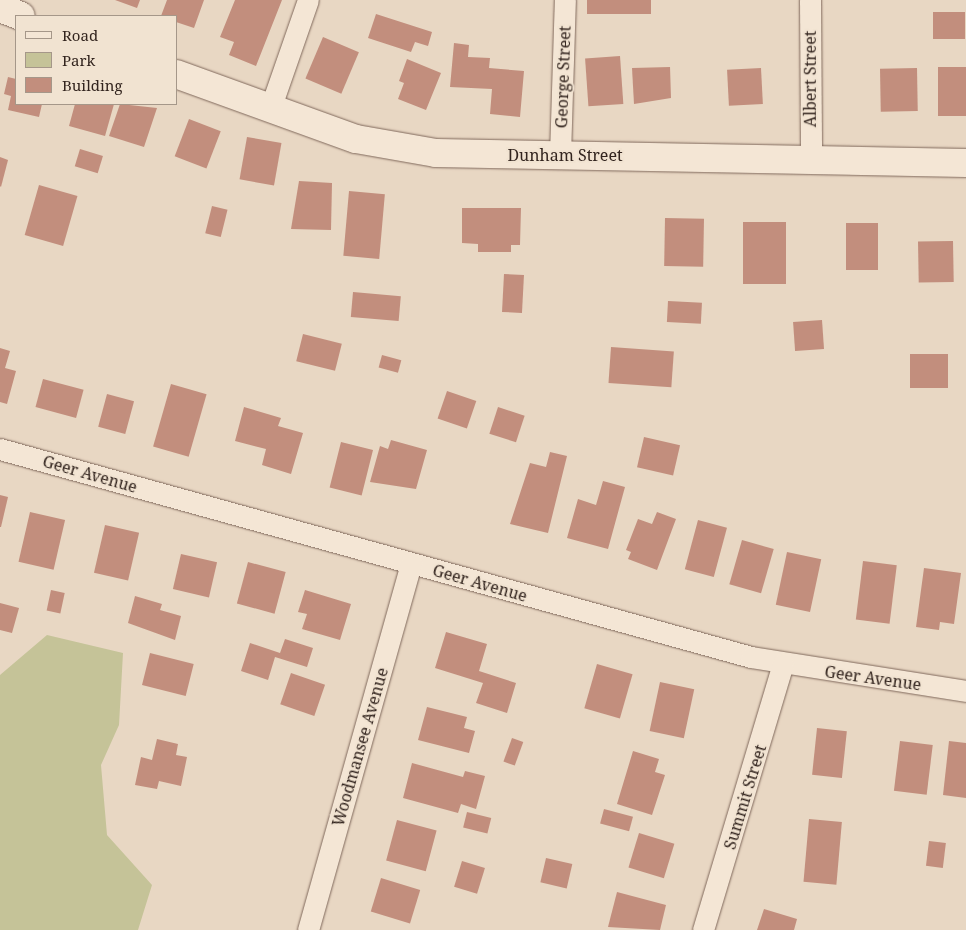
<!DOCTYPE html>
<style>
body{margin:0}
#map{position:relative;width:966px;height:930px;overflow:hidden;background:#e8d7c3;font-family:"Noto Serif",serif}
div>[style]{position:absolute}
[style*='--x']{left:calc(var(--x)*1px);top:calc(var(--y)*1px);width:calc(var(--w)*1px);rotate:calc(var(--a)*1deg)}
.green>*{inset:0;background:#c5c398}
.building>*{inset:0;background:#c28e7d;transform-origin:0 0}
.roads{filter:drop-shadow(0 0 1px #80695c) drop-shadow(0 0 1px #80695c)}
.street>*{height:21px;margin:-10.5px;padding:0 10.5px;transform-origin:10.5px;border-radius:10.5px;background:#f4e6d5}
.secondary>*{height:28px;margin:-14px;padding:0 14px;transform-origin:14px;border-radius:14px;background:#f4e6d5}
span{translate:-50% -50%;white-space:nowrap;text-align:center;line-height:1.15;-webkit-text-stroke:4px #f1e3d1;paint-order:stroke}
.street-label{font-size:16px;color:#32241e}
.legend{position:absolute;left:15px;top:15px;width:162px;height:90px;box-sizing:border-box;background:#f1e3d1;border:1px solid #a59789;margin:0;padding:6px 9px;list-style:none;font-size:15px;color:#32241e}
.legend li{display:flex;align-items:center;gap:10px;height:25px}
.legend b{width:25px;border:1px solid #a59789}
</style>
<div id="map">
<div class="green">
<i style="clip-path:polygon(47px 635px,123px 653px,119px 725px,101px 765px,107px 835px,152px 885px,138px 930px,0 930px,0 675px)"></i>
</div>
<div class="building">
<i style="clip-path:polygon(115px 0,140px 0,137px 8px)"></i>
<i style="clip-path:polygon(167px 0,204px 0,194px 28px,176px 22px,176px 16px,161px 16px)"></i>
<i style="clip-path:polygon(235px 0,282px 0,256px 66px,229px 55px,234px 42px,220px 37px)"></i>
<i style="left:587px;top:0;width:64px;height:14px"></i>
<i style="left:965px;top:12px;width:27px;height:32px;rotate:90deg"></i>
<i style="clip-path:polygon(376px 14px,432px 32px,428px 46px,415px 42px,411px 52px,368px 38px)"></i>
<i style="left:323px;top:37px;width:39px;height:45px;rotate:23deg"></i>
<i style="clip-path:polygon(454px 43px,469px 45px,468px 57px,490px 58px,489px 68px,524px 71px,520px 117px,490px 114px,492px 89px,450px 87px)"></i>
<i style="left:620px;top:56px;width:48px;height:35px;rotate:86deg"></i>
<i style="clip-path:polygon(407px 59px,441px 73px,426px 110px,398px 99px,404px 83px,399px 81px)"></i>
<i style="clip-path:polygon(670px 67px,671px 98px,634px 104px,632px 68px)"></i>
<i style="left:966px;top:67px;width:49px;height:28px;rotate:90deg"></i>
<i style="left:761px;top:68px;width:36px;height:34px;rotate:87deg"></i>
<i style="left:917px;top:68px;width:43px;height:37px;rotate:89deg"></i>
<i style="clip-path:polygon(8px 77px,16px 79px,16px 104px,42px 104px,39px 117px,8px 110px,11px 96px,4px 94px)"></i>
<i style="clip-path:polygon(75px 104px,114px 104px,105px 136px,69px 126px)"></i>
<i style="clip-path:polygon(120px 104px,157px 108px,144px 147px,109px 136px)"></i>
<i style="left:189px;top:119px;width:34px;height:40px;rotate:21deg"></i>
<i style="left:247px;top:137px;width:35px;height:43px;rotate:10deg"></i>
<i style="left:80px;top:149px;width:24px;height:18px;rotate:17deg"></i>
<i style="clip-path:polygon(0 157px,8px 160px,1px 187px,0 186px)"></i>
<i style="clip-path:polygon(299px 181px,332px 183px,331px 230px,291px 229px)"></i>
<i style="left:39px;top:185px;width:40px;height:52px;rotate:16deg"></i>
<i style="left:349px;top:191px;width:36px;height:65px;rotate:5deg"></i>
<i style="left:212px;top:206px;width:16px;height:28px;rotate:14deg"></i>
<i style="clip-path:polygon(462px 208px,521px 208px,520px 245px,511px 245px,511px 252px,478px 252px,478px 244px,462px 243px)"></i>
<i style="left:665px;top:218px;width:39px;height:48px;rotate:1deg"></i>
<i style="left:743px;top:222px;width:43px;height:62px"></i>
<i style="left:846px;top:223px;width:32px;height:47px"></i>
<i style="left:953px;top:241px;width:41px;height:35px;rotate:89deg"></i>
<i style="left:504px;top:274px;width:20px;height:38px;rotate:3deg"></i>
<i style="left:353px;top:292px;width:48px;height:25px;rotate:5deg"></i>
<i style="left:668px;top:301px;width:34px;height:21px;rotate:3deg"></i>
<i style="left:822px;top:320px;width:29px;height:29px;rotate:86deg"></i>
<i style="left:303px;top:334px;width:40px;height:28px;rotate:14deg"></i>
<i style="left:611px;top:347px;width:63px;height:36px;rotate:4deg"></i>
<i style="clip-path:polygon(0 348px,10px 351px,5px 368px,16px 371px,7px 404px,0 402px)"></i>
<i style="left:910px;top:354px;width:38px;height:34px"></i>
<i style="left:382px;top:355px;width:20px;height:13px;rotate:15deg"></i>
<i style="left:43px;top:379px;width:42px;height:29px;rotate:15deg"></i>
<i style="left:171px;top:384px;width:37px;height:65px;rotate:16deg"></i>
<i style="left:447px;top:391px;width:31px;height:29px;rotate:19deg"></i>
<i style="left:107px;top:394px;width:28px;height:34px;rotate:15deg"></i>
<i style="clip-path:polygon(244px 407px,281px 418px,278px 426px,303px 433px,291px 474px,262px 465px,266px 449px,235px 441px)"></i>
<i style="left:498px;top:407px;width:28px;height:28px;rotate:18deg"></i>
<i style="left:644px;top:437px;width:37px;height:31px;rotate:13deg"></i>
<i style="clip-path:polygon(391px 440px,427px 450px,416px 489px,370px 482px,380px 446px,388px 449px)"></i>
<i style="left:341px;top:442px;width:33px;height:47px;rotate:14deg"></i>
<i style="clip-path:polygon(550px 452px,567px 456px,548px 533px,510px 524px,530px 463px,546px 467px)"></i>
<i style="clip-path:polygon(603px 481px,625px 487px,608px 549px,567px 538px,578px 499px,596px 505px)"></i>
<i style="clip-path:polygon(0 495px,8px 497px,1px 527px,0 527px)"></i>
<i style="left:30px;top:512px;width:36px;height:51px;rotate:13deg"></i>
<i style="clip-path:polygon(657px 512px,676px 519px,657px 570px,628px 559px,631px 552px,626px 550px,638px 519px,652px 524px)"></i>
<i style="left:698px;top:520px;width:30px;height:51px;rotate:15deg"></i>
<i style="left:105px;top:525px;width:35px;height:49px;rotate:13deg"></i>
<i style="left:742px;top:540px;width:33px;height:46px;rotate:16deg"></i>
<i style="left:787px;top:552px;width:35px;height:54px;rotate:12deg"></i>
<i style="left:181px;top:554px;width:37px;height:36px;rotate:13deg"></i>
<i style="left:863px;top:561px;width:34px;height:59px;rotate:7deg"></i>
<i style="left:248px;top:562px;width:39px;height:43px;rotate:15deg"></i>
<i style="clip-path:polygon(924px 568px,961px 573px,954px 624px,940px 622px,939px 630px,916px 627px)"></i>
<i style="left:51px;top:590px;width:14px;height:21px;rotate:12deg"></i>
<i style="clip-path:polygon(305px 590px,351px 604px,340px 640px,302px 629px,307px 614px,298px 612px)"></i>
<i style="clip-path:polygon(135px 596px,162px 604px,160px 610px,181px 616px,175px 640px,128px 623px)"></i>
<i style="clip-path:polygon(0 603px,19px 608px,12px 633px,0 630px)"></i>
<i style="clip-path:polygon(446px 632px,487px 644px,479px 671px,516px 683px,507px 713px,476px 703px,483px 683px,435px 668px)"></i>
<i style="clip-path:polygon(285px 639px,313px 648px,307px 667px,275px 657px,268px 680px,241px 671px,250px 643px,280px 653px)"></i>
<i style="left:150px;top:653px;width:45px;height:33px;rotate:14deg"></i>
<i style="left:597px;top:664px;width:37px;height:46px;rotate:16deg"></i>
<i style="left:291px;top:673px;width:36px;height:33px;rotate:19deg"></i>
<i style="left:660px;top:682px;width:35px;height:50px;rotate:12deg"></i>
<i style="clip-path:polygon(427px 707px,467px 717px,464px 728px,475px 731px,469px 753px,418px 740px)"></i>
<i style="left:817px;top:728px;width:30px;height:47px;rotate:6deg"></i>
<i style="left:512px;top:738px;width:12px;height:25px;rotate:20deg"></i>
<i style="clip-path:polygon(157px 739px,178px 744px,176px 755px,187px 757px,181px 786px,159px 781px,157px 789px,135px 785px,141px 757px,152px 760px)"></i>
<i style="left:900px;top:741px;width:33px;height:50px;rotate:7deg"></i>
<i style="clip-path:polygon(949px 741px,966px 743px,966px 798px,943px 795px)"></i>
<i style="clip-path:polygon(633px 751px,659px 759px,655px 772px,665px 775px,652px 815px,617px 804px)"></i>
<i style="clip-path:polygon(412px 763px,463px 777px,465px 771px,485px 776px,476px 809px,461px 804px,458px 813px,403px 798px)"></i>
<i style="left:604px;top:809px;width:30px;height:15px;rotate:15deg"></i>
<i style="left:467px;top:812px;width:25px;height:16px;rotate:14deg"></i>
<i style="left:809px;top:819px;width:33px;height:63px;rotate:5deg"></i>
<i style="left:397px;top:820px;width:41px;height:42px;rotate:15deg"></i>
<i style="left:639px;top:833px;width:37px;height:36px;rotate:17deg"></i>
<i style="left:929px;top:841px;width:17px;height:25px;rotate:7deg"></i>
<i style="left:546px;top:858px;width:27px;height:25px;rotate:13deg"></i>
<i style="left:462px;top:861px;width:24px;height:27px;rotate:17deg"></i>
<i style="left:381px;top:878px;width:41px;height:35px;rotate:17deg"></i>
<i style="clip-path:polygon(617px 892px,666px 905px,660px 930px,608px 927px)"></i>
<i style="clip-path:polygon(764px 909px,797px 919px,794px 930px,757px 930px)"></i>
</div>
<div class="roads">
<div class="street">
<i style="--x:810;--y:0;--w:157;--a:89.6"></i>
<i style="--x:270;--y:109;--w:115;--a:-70.8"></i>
<i style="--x:560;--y:155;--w:155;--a:-88.2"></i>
<i style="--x:0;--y:449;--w:779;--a:15.48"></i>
<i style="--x:751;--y:657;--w:218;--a:9"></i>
<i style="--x:308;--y:930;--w:381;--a:-74.3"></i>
<i style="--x:703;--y:930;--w:278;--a:-73.3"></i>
</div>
<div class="secondary">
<i style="--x:0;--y:8;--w:22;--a:21"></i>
<i style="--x:176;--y:74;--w:191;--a:19.9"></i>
<i style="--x:356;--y:139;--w:81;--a:9.9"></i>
<i style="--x:436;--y:153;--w:530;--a:1.08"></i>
</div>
</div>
<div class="street-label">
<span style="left:563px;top:77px;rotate:-88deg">George Street</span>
<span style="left:810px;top:79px;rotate:-90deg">Albert Street</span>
<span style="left:565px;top:155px">Dunham Street</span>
<span style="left:90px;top:474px;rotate:16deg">Geer Avenue</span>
<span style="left:480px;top:583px;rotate:16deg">Geer Avenue</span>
<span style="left:873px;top:678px;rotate:8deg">Geer Avenue</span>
<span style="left:360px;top:747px;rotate:-74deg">Woodmansee Avenue</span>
<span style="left:745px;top:797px;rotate:-73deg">Summit Street</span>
</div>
<ul class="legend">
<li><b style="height:6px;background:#f4e6d5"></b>Road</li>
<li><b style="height:14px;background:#c5c398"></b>Park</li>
<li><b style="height:14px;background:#c28e7d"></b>Building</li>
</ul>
</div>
